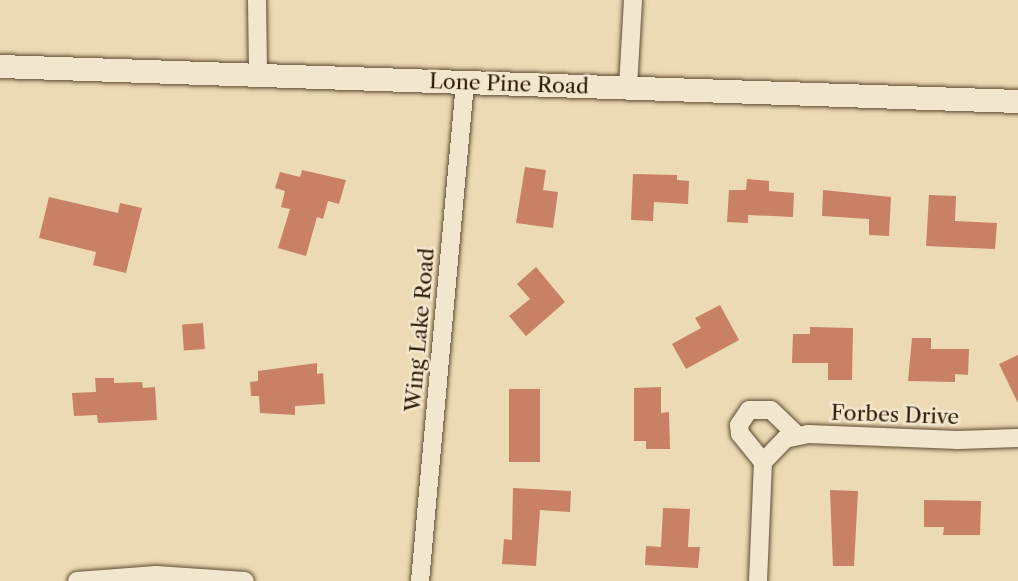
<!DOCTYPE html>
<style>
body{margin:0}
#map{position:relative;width:1018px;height:581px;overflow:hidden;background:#ebdab3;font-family:"Libre Caslon Text",serif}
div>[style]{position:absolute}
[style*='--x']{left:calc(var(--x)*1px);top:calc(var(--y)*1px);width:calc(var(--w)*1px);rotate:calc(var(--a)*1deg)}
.building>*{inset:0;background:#c88164;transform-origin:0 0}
.roads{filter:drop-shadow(0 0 2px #5e4b32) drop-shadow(0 0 2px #5e4b32)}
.minor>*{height:18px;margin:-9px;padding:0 9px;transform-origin:9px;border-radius:9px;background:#f2e7ce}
.tertiary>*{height:23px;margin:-11.5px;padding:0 11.5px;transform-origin:11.5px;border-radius:11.5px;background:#f2e7ce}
span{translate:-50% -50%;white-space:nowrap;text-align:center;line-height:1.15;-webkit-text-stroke:5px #f2e7ce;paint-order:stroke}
.street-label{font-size:21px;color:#2f1b07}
</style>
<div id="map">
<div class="building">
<i style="clip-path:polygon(525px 167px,546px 170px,543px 190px,558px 192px,553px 228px,516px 223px)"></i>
<i style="clip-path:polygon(302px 170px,346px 180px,339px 204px,328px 201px,323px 219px,317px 217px,306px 256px,278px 248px,290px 209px,281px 207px,285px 191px,275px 188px,280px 172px,300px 177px)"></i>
<i style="clip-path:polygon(633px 174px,677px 175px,677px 180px,689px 181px,688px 204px,654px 202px,653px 221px,631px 220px)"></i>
<i style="clip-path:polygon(747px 179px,769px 181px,769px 191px,794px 193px,793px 217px,748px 215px,748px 223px,727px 222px,729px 190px,746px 190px)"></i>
<i style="clip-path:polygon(823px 190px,891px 197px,889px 236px,869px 235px,869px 219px,822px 216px)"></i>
<i style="clip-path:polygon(929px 195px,956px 196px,955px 221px,997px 223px,995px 249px,926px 246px)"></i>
<i style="clip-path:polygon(49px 197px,118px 213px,120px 203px,142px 208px,126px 273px,93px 265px,96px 252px,39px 238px)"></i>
<i style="clip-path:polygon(536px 267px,565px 302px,526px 336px,509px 316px,530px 299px,517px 284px)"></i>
<i style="clip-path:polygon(720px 305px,739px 340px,686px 369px,672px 344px,701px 328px,695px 318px)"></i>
<i style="left:203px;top:323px;width:26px;height:21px;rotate:86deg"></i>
<i style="clip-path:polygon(810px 327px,853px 328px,852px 380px,828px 380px,828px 363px,792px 363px,793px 334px,810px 334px)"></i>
<i style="clip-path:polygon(912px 338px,931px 338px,931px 349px,969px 349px,968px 375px,955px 374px,955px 382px,908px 381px)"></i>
<i style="clip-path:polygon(1018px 355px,1018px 403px,999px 364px)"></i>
<i style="clip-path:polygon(317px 363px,317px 374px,323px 373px,325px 404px,295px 406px,295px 415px,260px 413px,259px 396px,251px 396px,250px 382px,258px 381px,258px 371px)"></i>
<i style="clip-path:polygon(95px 378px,114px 378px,114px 383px,142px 382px,143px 388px,155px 387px,157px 420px,98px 423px,97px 415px,74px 416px,72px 393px,96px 392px)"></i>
<i style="clip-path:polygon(661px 387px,661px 413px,669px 412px,670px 449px,646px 449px,646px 441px,634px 441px,634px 388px)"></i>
<i style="left:509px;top:389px;width:31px;height:73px"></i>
<i style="clip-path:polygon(513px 488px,571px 491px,570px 512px,540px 510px,536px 566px,502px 564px,504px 539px,512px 540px)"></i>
<i style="clip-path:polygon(830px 490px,858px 491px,854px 566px,833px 566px)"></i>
<i style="clip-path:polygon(924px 500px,981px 501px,980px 535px,943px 535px,944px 527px,924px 527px)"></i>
<i style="clip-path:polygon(663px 508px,690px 509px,688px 547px,700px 547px,698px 568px,645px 565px,646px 546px,661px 547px)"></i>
</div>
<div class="roads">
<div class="minor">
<i style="--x:257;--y:0;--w:76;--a:89.2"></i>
<i style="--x:628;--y:87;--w:87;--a:-86.7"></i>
<i style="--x:763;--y:462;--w:36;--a:-129"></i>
<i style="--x:740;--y:434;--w:9;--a:-96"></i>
<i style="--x:739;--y:425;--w:18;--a:-56"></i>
<i style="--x:749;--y:410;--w:22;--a:0"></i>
<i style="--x:771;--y:410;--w:36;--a:44"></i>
<i style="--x:77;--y:581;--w:79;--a:-4.3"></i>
<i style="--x:156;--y:575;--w:89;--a:3.9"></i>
<i style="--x:420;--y:581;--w:500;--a:-84.84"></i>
<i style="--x:758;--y:581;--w:119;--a:-87.6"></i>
<i style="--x:763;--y:462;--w:32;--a:-46"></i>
<i style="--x:785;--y:439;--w:24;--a:-12"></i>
<i style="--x:808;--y:434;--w:150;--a:2.3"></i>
<i style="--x:958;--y:440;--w:60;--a:-1.9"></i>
</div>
<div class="tertiary">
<i style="--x:0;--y:66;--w:1019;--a:1.97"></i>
</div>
</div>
<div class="street-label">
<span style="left:509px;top:84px;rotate:2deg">Lone Pine Road</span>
<span style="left:420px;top:330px;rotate:-85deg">Wing Lake Road</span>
<span style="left:895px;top:415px;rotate:2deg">Forbes Drive</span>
</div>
</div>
